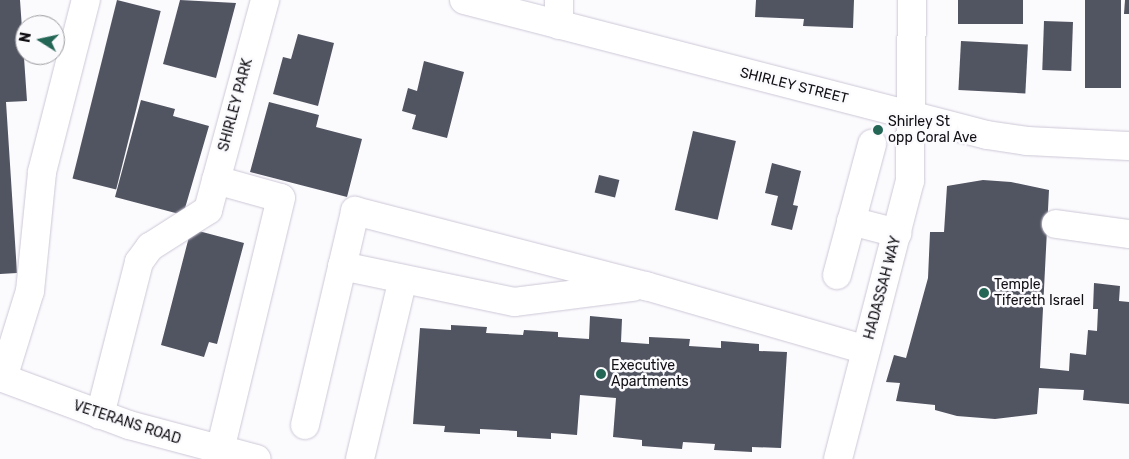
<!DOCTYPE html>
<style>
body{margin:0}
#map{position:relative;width:1129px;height:459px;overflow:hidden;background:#fbfafd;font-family:Rubik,sans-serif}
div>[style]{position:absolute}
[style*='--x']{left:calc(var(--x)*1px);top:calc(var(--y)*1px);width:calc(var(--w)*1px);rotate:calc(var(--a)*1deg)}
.building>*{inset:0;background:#515461;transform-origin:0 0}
.roads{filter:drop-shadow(0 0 1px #cdc8d7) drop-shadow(0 0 1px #cdc8d7)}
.minor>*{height:28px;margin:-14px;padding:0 14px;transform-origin:14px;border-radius:14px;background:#fff}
.major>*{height:28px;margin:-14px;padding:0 14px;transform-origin:14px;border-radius:14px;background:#fff}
.dots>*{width:14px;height:14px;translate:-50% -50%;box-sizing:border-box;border:2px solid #fbfafd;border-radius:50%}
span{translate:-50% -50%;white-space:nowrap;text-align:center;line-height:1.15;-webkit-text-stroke:5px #fbfafd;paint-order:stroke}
.street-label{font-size:14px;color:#110f14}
.poi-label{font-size:14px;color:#110f14}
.left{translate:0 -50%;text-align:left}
.north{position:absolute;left:15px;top:15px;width:50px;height:50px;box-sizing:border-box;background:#fbfafd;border:1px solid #9d9ca0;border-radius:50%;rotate:280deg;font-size:14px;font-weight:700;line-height:20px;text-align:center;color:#110f14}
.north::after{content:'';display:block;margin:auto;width:18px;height:22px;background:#236656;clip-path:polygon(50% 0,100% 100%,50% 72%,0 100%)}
</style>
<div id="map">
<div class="building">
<i style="clip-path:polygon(0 0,20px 0,27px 101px,6px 102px,17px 273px,0 274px)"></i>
<i style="left:117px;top:0;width:45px;height:184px;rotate:14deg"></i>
<i style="clip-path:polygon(180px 0,236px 3px,216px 78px,163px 64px)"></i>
<i style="clip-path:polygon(756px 0,854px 0,853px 28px,803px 26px,804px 19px,755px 17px)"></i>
<i style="left:958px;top:0;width:65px;height:24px"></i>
<i style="left:1085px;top:0;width:36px;height:88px"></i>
<i style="clip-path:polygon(1125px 0,1129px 0,1129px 14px,1124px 14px)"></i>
<i style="left:1044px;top:21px;width:29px;height:49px;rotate:2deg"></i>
<i style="clip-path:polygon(298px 34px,334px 43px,318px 106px,273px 94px,283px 57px,291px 59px)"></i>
<i style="left:961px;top:41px;width:67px;height:49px;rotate:3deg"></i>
<i style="clip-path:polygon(424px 61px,464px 72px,447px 138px,412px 129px,416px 115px,402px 111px,408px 88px,417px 91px)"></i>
<i style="clip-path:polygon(141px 100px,175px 109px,173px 116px,209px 126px,183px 215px,115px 197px)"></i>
<i style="clip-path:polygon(269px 102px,319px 115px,316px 127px,362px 139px,347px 197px,250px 172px)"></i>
<i style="left:693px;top:131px;width:44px;height:81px;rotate:13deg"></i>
<i style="clip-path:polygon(772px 163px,801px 171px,793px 205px,798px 206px,792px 230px,771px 225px,778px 196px,765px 193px)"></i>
<i style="left:599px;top:175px;width:21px;height:18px;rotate:14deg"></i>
<i style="clip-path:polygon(983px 180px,1011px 182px,1049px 190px,1040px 368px,1069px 371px,1070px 353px,1086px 355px,1088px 330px,1097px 331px,1098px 309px,1093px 309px,1094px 283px,1120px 286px,1119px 301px,1129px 302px,1129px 404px,1083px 400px,1084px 390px,1039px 388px,1037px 414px,995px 419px,957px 416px,935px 410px,935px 405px,896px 401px,900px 383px,886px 382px,894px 355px,906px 358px,928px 278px,930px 232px,944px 232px,947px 186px)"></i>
<i style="clip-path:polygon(191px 229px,244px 243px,217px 344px,209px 342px,204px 357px,161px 345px)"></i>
<i style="clip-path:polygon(590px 316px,622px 319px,621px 342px,649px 344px,649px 337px,690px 339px,689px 346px,721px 348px,721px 341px,759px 344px,759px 351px,787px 352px,781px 448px,752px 447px,752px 452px,714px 450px,715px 444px,683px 442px,682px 449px,642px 446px,642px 440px,613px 437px,616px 398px,580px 395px,577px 435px,551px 433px,551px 439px,517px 437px,517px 431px,480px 429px,480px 434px,444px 432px,445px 426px,413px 424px,420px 328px,451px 330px,451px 325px,487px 327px,486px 333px,523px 335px,524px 330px,558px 332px,558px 337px,589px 339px)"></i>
</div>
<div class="roads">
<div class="minor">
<i style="--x:464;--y:0;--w:540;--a:14.47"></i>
<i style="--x:987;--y:135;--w:40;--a:8.5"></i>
<i style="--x:1027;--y:141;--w:102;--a:2.8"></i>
<i style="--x:559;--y:25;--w:25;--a:-90"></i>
<i style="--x:216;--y:180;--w:67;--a:15.5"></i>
<i style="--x:281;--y:198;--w:260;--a:103.6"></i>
<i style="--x:851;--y:221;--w:48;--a:14.6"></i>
<i style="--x:1056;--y:224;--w:74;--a:7.8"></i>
<i style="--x:342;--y:266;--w:176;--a:11.8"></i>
<i style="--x:514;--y:302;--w:120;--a:-7.2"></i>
<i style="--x:837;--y:275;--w:136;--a:-75"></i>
<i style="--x:3;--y:378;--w:91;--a:-72.8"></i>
<i style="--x:30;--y:291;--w:120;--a:-84.2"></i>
<i style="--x:42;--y:172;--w:178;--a:-75.7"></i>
<i style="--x:100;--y:415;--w:158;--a:-75.7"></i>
<i style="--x:139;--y:262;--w:19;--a:-54"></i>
<i style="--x:150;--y:247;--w:69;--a:-32.5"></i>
<i style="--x:208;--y:210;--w:218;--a:-74.8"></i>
<i style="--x:305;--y:425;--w:220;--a:-76.8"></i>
<i style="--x:355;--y:211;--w:301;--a:14.5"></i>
<i style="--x:646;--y:286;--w:229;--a:16.2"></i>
<i style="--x:360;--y:459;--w:185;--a:-76.6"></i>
<i style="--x:838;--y:459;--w:287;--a:-75.5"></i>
<i style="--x:910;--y:181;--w:181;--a:-89.4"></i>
</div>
<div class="major">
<i style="--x:0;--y:377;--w:138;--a:20.4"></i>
<i style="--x:129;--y:425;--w:132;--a:14.9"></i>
</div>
</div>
<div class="dots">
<i style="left:878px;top:130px;background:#236656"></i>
<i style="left:984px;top:293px;background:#236656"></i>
<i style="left:601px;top:374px;background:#236656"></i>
</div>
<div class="street-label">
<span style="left:794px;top:86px;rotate:14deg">SHIRLEY STREET</span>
<span style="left:236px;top:105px;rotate:-75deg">SHIRLEY PARK</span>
<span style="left:883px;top:288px;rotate:-75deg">HADASSAH WAY</span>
<span style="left:127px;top:423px;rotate:18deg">VETERANS ROAD</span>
</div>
<div class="poi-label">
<span class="left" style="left:888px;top:130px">Shirley St<br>opp Coral Ave</span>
<span class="left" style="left:994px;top:293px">Temple<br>Tifereth Israel</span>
<span class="left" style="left:611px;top:374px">Executive<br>Apartments</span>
</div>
<div class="north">N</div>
</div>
